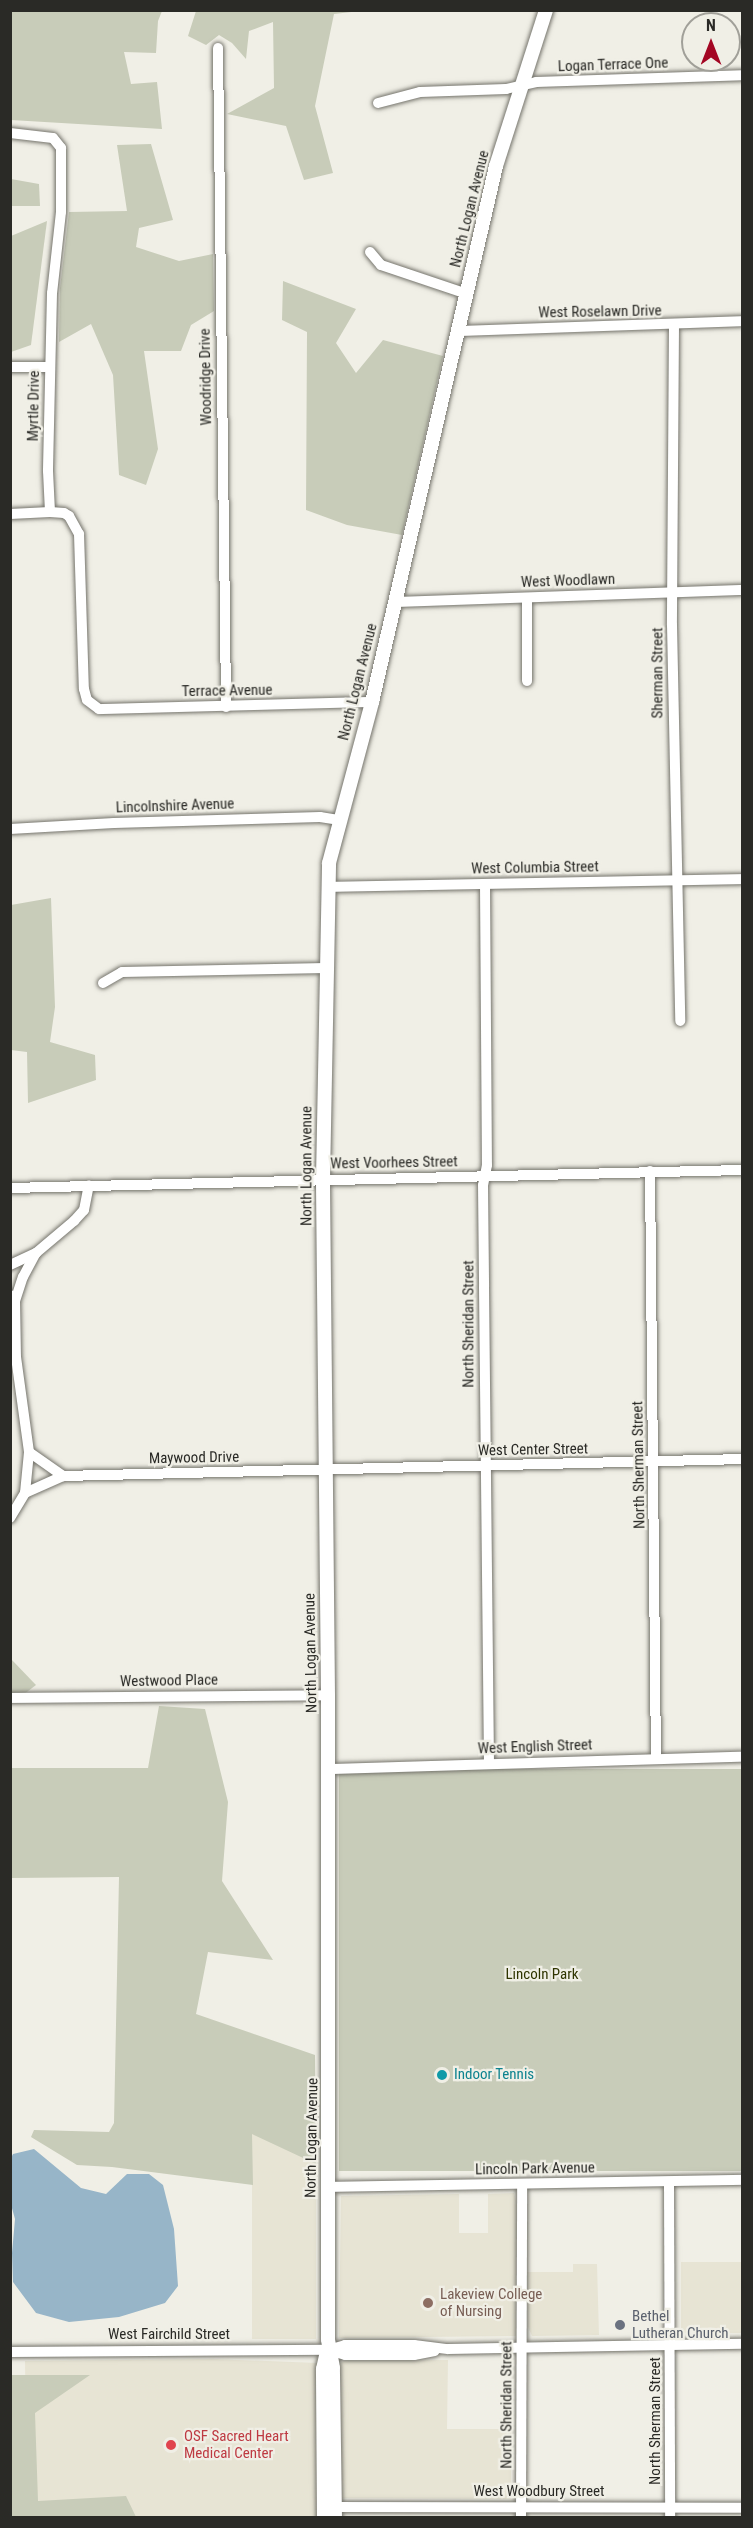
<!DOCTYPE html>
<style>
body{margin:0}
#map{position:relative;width:753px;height:2528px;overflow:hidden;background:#f0efe6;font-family:"Roboto Condensed",sans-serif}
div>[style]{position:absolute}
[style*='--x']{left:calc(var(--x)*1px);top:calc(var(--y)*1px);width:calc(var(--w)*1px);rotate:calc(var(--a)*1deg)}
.built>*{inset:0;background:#e7e4d4;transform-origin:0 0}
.green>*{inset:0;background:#c8ccb9;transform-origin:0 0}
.water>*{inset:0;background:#97b5c8}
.roads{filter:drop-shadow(0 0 2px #75746c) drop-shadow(0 0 2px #75746c)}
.minor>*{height:10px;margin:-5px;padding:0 5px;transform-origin:5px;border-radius:5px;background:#fff}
.tertiary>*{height:14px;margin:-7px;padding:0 7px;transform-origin:7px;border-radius:7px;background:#fff}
.dots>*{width:16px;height:16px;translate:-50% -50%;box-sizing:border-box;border:3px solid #f0efe6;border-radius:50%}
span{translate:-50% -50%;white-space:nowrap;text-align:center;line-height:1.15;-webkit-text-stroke:4.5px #f0efe6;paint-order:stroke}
.street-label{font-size:15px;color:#2a2a26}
.park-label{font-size:15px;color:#2f3500}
.culture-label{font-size:15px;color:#0d838f}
.left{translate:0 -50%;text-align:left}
.education-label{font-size:15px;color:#785e54}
.worship-label{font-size:15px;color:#5b616d}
.health-label{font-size:15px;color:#be3a42}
.frame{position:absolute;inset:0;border:12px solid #2a2a26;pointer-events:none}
.north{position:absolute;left:681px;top:12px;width:60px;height:60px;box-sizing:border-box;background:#f0efe6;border:2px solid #a1a099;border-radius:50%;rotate:0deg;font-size:16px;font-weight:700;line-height:24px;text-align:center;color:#2a2a26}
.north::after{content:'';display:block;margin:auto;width:21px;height:27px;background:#a30623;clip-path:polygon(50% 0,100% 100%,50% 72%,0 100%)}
</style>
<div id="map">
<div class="built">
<i style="left:316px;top:2133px;width:206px;height:64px;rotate:90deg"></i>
<i style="clip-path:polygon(514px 2193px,517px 2205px,516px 2336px,339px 2338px,341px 2196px,459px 2194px,459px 2233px,488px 2233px,488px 2194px)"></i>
<i style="left:742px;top:2262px;width:71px;height:61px;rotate:90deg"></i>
<i style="clip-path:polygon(573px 2264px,597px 2264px,599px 2335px,532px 2336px,528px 2327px,527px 2272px,573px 2272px)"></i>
<i style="clip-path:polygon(211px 2359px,317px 2363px,317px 2517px,27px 2517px,25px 2361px)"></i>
<i style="clip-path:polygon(448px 2360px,447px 2429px,511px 2429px,511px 2499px,342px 2498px,340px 2363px,344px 2361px)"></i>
</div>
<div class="green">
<i style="clip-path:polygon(10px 11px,162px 11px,158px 21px,156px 53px,124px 52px,131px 84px,157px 82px,162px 129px,11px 120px)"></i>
<i style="clip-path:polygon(196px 11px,360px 11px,334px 14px,315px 106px,333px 173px,304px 180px,286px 126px,227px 114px,274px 88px,273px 22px,249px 31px,246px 59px,232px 43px,219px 35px,206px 45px,188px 36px)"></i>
<i style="clip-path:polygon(151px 144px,173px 220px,139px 228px,136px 247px,179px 261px,213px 254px,214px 311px,191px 325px,181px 351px,144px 351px,158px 449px,146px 485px,119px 475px,113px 375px,91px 324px,59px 342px,60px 288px,69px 212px,127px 211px,117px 145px)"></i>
<i style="clip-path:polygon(11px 179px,39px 184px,40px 206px,11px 206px)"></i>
<i style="clip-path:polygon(47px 221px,31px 345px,11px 352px,11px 236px)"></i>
<i style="clip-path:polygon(283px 281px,356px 309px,336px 343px,356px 373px,383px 340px,443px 356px,402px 535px,347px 525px,306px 510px,307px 332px,282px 320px)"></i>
<i style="clip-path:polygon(51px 898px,55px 1007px,50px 1042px,95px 1055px,96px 1080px,28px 1103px,27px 1052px,11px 1050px,11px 905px)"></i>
<i style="clip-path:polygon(11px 1659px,36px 1685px,11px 1704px)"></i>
<i style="clip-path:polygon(159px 1706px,205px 1709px,228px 1802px,222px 1881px,273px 1960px,208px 1952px,196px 2014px,315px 2055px,316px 2164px,252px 2134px,253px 2185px,112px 2167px,77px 2165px,31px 2137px,34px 2130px,109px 2132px,114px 2123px,119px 1877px,11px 1878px,11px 1768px,148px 1768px)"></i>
<i style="left:742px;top:1769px;width:402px;height:403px;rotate:90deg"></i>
<i style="clip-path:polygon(11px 2375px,90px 2375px,35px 2413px,38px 2501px,126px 2496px,136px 2517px,11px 2517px)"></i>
</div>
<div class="water">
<i style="clip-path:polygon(34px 2149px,81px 2188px,106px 2194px,127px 2174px,149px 2174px,163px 2185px,174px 2229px,178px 2286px,165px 2303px,119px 2317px,69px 2322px,36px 2313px,13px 2282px,12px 2253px,15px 2219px,10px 2201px,11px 2158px,13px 2154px)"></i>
</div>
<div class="roads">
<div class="minor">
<i style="--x:218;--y:48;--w:659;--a:89.3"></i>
<i style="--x:378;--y:103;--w:43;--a:-14.7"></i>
<i style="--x:420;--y:92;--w:86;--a:-2"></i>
<i style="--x:506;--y:89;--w:31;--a:-13"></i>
<i style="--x:536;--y:82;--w:206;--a:-1.9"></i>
<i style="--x:10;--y:133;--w:43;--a:6.6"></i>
<i style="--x:53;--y:138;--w:13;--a:51"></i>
<i style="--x:61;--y:148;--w:64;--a:90"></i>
<i style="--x:61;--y:212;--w:81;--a:96.3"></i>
<i style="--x:52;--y:293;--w:178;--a:91.3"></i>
<i style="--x:48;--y:471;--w:41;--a:87.2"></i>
<i style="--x:50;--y:512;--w:14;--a:4"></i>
<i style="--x:64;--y:513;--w:6;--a:31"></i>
<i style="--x:69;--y:516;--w:21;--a:61"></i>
<i style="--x:79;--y:534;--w:155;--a:88.2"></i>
<i style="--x:84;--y:689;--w:11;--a:75"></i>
<i style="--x:87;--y:700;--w:15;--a:37"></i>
<i style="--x:99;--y:709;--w:273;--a:-1.5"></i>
<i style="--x:370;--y:252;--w:17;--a:50"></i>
<i style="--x:381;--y:265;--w:91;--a:18.6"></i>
<i style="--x:674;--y:325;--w:300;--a:90.4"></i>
<i style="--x:672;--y:625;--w:396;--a:88.8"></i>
<i style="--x:458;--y:331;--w:284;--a:-2"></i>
<i style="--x:10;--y:367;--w:39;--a:0"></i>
<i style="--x:10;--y:514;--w:40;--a:-2.9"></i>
<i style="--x:527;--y:598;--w:83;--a:90"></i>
<i style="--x:394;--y:602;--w:348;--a:-2"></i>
<i style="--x:10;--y:829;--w:104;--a:-3.3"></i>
<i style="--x:114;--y:823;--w:206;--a:-1.7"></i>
<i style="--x:320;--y:817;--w:20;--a:9"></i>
<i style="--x:485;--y:884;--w:281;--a:89.6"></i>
<i style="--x:487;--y:1165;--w:20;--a:101"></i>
<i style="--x:483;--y:1185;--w:102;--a:89.4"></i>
<i style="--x:484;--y:1287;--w:477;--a:89.4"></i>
<i style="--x:328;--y:887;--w:414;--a:-1.1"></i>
<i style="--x:103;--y:983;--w:22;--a:-30"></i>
<i style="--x:122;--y:972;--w:204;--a:-1.1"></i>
<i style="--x:650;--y:1171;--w:588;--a:89.42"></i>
<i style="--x:10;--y:1188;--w:732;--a:-1.41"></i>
<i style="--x:10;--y:1265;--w:29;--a:-25"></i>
<i style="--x:36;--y:1253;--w:50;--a:-40.1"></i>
<i style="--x:74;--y:1221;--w:15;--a:-48"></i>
<i style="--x:84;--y:1210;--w:25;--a:-79"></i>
<i style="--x:10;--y:1295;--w:8;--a:50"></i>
<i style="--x:15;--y:1301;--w:56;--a:89"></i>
<i style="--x:16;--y:1357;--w:96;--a:82.2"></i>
<i style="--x:29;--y:1452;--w:42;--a:35.2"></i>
<i style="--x:15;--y:1301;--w:25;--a:-72"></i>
<i style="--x:23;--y:1277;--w:27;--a:-62"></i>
<i style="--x:25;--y:1493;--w:41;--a:-84.4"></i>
<i style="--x:10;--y:1518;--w:29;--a:-59"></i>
<i style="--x:25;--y:1493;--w:42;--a:-24.1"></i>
<i style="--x:63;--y:1476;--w:679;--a:-1.43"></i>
<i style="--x:10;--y:1698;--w:318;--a:-0.5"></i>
<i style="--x:329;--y:1769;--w:413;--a:-1.7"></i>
<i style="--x:669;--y:2182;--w:336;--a:89.8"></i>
<i style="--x:328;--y:2187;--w:414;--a:-1"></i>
<i style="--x:328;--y:2350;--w:18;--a:16"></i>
<i style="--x:345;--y:2355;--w:69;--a:0"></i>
<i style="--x:414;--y:2355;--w:21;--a:-11"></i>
<i style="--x:10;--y:2352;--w:318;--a:-0.4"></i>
<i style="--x:328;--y:2350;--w:18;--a:-16"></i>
<i style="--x:345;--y:2345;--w:69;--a:0"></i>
<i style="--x:414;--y:2345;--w:34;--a:7"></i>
<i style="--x:448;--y:2349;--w:294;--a:-1"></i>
<i style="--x:335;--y:2507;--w:407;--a:0.1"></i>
<i style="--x:521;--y:2518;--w:334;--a:-89.8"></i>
</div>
<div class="tertiary">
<i style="--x:324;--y:2518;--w:149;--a:-90.4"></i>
<i style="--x:323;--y:2369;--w:17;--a:-77"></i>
<i style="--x:335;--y:2518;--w:150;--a:-90.8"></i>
<i style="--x:333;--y:2368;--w:29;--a:-100"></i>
<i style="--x:328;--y:2339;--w:644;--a:-90"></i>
<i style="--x:328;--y:1695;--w:516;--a:-90.56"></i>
<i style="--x:323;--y:1179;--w:316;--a:-88.9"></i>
<i style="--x:329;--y:863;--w:167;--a:-75"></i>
<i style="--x:372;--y:702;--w:550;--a:-76.97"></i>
<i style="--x:496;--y:166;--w:164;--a:-72.2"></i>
</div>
</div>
<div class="dots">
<i style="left:442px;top:2075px;background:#0f9aa8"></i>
<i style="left:428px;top:2303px;background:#8d6e63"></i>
<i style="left:620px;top:2325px;background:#6b7280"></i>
<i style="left:171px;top:2445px;background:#e0444e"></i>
</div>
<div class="street-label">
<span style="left:613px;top:65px;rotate:-2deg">Logan Terrace One</span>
<span style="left:470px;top:209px;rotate:-76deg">North Logan Avenue</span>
<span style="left:600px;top:312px;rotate:-1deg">West Roselawn Drive</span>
<span style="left:206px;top:377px;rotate:-91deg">Woodridge Drive</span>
<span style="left:34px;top:406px;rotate:-89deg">Myrtle Drive</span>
<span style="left:568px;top:581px;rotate:-2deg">West Woodlawn</span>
<span style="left:658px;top:673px;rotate:-90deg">Sherman Street</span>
<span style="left:358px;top:682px;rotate:-76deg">North Logan Avenue</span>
<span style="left:227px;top:691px;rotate:-1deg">Terrace Avenue</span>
<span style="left:175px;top:806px;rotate:-2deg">Lincolnshire Avenue</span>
<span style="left:535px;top:868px;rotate:-1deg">West Columbia Street</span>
<span style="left:394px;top:1163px;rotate:-1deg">West Voorhees Street</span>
<span style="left:307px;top:1166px;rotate:-90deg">North Logan Avenue</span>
<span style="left:469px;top:1324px;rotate:-90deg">North Sheridan Street</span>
<span style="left:533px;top:1450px;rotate:-1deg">West Center Street</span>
<span style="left:194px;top:1458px;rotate:-1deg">Maywood Drive</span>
<span style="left:639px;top:1465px;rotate:-91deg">North Sherman Street</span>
<span style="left:311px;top:1653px;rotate:-91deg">North Logan Avenue</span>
<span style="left:169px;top:1681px;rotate:-1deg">Westwood Place</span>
<span style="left:535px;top:1747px;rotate:-2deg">West English Street</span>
<span style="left:312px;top:2138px;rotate:-89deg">North Logan Avenue</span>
<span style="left:535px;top:2169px;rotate:-1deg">Lincoln Park Avenue</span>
<span style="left:169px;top:2335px">West Fairchild Street</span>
<span style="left:507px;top:2405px;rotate:-90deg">North Sheridan Street</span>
<span style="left:656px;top:2421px;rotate:-90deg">North Sherman Street</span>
<span style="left:539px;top:2492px">West Woodbury Street</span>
</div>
<div class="park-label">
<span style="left:542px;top:1975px">Lincoln Park</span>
</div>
<div class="culture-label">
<span class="left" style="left:454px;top:2075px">Indoor Tennis</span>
</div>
<div class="education-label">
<span class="left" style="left:440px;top:2303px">Lakeview College<br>of Nursing</span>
</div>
<div class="worship-label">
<span class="left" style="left:632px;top:2325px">Bethel<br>Lutheran Church</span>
</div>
<div class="health-label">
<span class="left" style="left:184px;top:2445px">OSF Sacred Heart<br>Medical Center</span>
</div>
<div class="frame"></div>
<div class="north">N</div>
</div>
